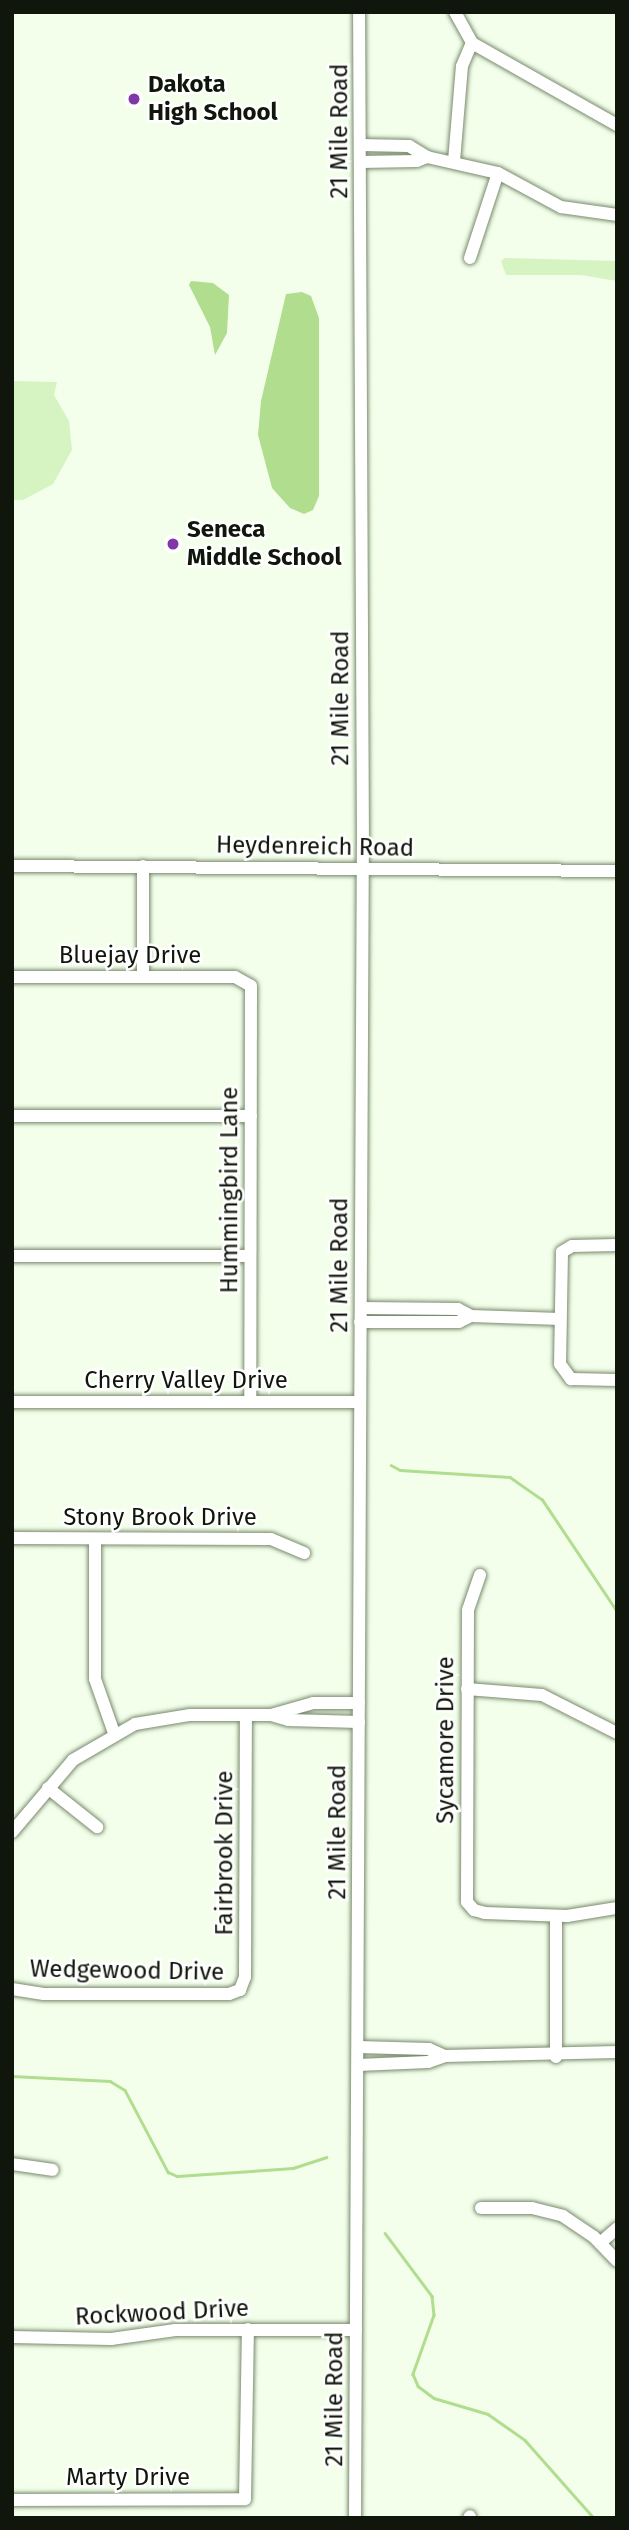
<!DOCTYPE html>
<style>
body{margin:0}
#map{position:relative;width:629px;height:2530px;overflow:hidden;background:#f3ffeb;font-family:"Fira Sans",sans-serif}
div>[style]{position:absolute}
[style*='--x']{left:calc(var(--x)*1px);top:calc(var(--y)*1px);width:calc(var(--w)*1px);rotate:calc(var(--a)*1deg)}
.green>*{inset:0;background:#d6f3c2}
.water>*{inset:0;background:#b1dd8f}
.stream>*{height:2.5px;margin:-1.25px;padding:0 1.25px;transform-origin:1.25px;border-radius:1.25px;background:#b1dd8f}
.roads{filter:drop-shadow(0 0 2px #798a6d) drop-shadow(0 0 2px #798a6d)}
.minor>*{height:12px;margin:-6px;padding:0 6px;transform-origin:6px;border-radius:6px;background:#fff}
.dots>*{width:19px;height:19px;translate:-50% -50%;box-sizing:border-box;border:4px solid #fff;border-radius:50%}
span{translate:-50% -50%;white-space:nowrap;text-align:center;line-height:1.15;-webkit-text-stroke:5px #fff;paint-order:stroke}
.poi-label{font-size:24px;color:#10160b;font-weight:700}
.left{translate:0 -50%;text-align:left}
.street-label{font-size:24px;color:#10160b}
.frame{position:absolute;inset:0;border:14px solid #10160b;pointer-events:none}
</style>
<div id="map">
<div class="green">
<i style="clip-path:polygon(505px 258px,617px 261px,617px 281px,581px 275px,506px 275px,501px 261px)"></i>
<i style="clip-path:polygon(12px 381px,57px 382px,54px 395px,69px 421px,72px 450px,53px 484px,23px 500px,12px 500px)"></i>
</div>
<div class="water">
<i style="clip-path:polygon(191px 281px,213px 283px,229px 295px,227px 333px,215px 355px,210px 327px,189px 285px)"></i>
<i style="clip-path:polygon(302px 292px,311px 296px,319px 318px,319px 496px,313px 510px,304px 514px,290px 508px,272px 488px,258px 435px,261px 401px,286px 294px)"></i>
</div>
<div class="stream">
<i style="--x:391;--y:1465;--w:10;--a:29"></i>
<i style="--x:400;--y:1470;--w:110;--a:3.6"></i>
<i style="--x:510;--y:1477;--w:39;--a:35"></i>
<i style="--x:542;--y:1499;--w:135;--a:56.2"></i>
<i style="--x:12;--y:2076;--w:98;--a:2.9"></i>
<i style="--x:110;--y:2081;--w:17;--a:31"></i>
<i style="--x:125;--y:2090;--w:93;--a:62.3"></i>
<i style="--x:168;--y:2172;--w:10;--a:24"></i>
<i style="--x:177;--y:2176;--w:116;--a:-3.9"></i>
<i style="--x:293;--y:2168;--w:35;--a:-18"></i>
<i style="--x:385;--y:2233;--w:79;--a:53.3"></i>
<i style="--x:432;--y:2296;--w:19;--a:84"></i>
<i style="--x:434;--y:2315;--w:63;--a:109.6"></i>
<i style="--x:413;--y:2374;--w:13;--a:67"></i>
<i style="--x:418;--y:2386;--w:20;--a:37"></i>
<i style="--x:434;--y:2398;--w:56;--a:16.5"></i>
<i style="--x:488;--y:2414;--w:45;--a:35.1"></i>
<i style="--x:525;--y:2440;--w:104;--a:48.5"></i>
</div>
<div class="roads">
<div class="minor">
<i style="--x:455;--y:12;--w:35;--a:61"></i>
<i style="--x:472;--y:43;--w:167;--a:29.5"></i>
<i style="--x:361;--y:145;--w:48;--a:1.2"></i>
<i style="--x:409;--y:146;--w:21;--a:31"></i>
<i style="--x:427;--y:157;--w:73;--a:12.7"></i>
<i style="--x:498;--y:173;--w:72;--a:28.4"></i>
<i style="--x:561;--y:207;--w:57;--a:8.1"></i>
<i style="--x:454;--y:161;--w:95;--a:-85.2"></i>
<i style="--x:462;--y:66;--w:25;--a:-67"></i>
<i style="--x:361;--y:162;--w:56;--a:-1"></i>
<i style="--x:417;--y:161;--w:11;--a:-22"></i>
<i style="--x:470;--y:258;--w:89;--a:-71.8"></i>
<i style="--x:12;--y:866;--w:605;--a:0.47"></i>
<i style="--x:12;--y:977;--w:223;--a:0"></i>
<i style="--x:235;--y:977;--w:18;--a:29"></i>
<i style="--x:251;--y:986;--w:416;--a:90.1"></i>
<i style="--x:143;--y:977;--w:111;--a:-90"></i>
<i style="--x:12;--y:1116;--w:239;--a:0"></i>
<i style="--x:617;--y:1245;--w:45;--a:178.7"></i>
<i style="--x:572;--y:1246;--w:12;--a:149"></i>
<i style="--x:562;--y:1252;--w:112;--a:91"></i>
<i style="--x:560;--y:1364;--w:19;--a:54"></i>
<i style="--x:571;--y:1379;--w:46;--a:1.2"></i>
<i style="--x:12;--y:1256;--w:238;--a:0"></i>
<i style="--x:361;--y:1308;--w:97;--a:0.6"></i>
<i style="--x:458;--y:1309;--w:15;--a:28"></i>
<i style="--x:471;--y:1316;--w:89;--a:1.9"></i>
<i style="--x:360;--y:1322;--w:99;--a:0"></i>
<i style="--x:459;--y:1322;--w:13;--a:-27"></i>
<i style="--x:12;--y:1402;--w:348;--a:0"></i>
<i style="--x:12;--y:1538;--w:259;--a:0.2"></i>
<i style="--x:271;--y:1539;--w:36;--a:23"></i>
<i style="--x:95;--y:1539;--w:140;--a:90"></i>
<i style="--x:95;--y:1679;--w:57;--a:70.6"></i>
<i style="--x:480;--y:1575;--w:37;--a:109"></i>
<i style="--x:468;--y:1610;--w:292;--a:90.2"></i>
<i style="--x:467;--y:1902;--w:11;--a:49"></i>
<i style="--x:474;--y:1910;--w:11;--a:15"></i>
<i style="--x:485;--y:1913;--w:82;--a:2.1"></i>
<i style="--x:567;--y:1916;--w:51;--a:-9.1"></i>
<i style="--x:467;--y:1689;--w:75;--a:4.6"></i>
<i style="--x:542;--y:1695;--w:84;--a:26.9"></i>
<i style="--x:271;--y:1715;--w:44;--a:-15.9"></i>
<i style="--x:313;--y:1703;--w:46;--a:0"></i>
<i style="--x:48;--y:1788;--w:63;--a:38.5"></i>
<i style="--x:12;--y:1832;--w:94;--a:-49.7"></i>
<i style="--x:73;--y:1760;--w:72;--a:-30.1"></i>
<i style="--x:135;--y:1724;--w:56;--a:-9.3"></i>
<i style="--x:190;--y:1715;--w:81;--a:0"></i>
<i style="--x:271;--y:1715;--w:18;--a:16"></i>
<i style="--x:288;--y:1720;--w:71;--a:1.6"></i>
<i style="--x:556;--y:1916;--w:141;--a:90"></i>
<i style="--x:12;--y:1989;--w:32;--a:9"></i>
<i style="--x:44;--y:1994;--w:185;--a:0"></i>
<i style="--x:229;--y:1994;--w:12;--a:-20"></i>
<i style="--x:240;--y:1990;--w:14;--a:-69"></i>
<i style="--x:245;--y:1977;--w:262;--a:-89.8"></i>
<i style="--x:358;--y:2047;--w:71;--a:1.6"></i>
<i style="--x:429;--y:2049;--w:17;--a:24"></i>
<i style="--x:445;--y:2056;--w:172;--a:-1.3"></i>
<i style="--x:358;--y:2065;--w:70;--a:-2.5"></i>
<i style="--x:428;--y:2062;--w:18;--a:-19"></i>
<i style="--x:12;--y:2164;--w:41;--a:8.3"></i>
<i style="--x:481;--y:2208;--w:51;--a:0"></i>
<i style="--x:532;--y:2208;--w:32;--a:14"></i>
<i style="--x:563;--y:2216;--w:37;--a:34"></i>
<i style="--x:594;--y:2237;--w:33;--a:46"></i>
<i style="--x:600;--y:2243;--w:23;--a:-41"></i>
<i style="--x:12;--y:2337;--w:99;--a:1.2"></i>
<i style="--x:111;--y:2339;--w:65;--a:-8"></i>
<i style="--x:175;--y:2330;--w:181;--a:0"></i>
<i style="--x:12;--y:2500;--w:233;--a:-0.2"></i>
<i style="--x:245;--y:2499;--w:170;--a:-89"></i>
<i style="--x:355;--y:2518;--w:1672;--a:-89.73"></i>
<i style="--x:363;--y:846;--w:834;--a:-90.27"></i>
<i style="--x:469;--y:2518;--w:2;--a:-63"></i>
</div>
</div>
<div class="dots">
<i style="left:134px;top:99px;background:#8237a8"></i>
<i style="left:173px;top:544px;background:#8237a8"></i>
</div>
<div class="poi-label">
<span class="left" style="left:148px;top:99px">Dakota<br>High School</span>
<span class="left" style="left:187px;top:544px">Seneca<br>Middle School</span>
</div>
<div class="street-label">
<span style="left:340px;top:131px;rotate:-90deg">21 Mile Road</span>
<span style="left:341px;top:698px;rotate:-90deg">21 Mile Road</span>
<span style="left:315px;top:847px;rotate:1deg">Heydenreich Road</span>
<span style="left:130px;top:956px">Bluejay Drive</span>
<span style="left:230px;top:1190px;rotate:-90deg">Hummingbird Lane</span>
<span style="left:340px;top:1265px;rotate:-90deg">21 Mile Road</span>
<span style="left:186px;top:1381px">Cherry Valley Drive</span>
<span style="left:160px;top:1518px">Stony Brook Drive</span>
<span style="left:446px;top:1740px;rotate:-90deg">Sycamore Drive</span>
<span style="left:338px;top:1832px;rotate:-90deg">21 Mile Road</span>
<span style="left:225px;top:1853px;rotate:-90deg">Fairbrook Drive</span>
<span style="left:127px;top:1971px;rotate:1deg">Wedgewood Drive</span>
<span style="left:162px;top:2313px;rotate:-3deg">Rockwood Drive</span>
<span style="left:335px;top:2399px;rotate:-90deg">21 Mile Road</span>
<span style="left:128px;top:2478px">Marty Drive</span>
</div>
<div class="frame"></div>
</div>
